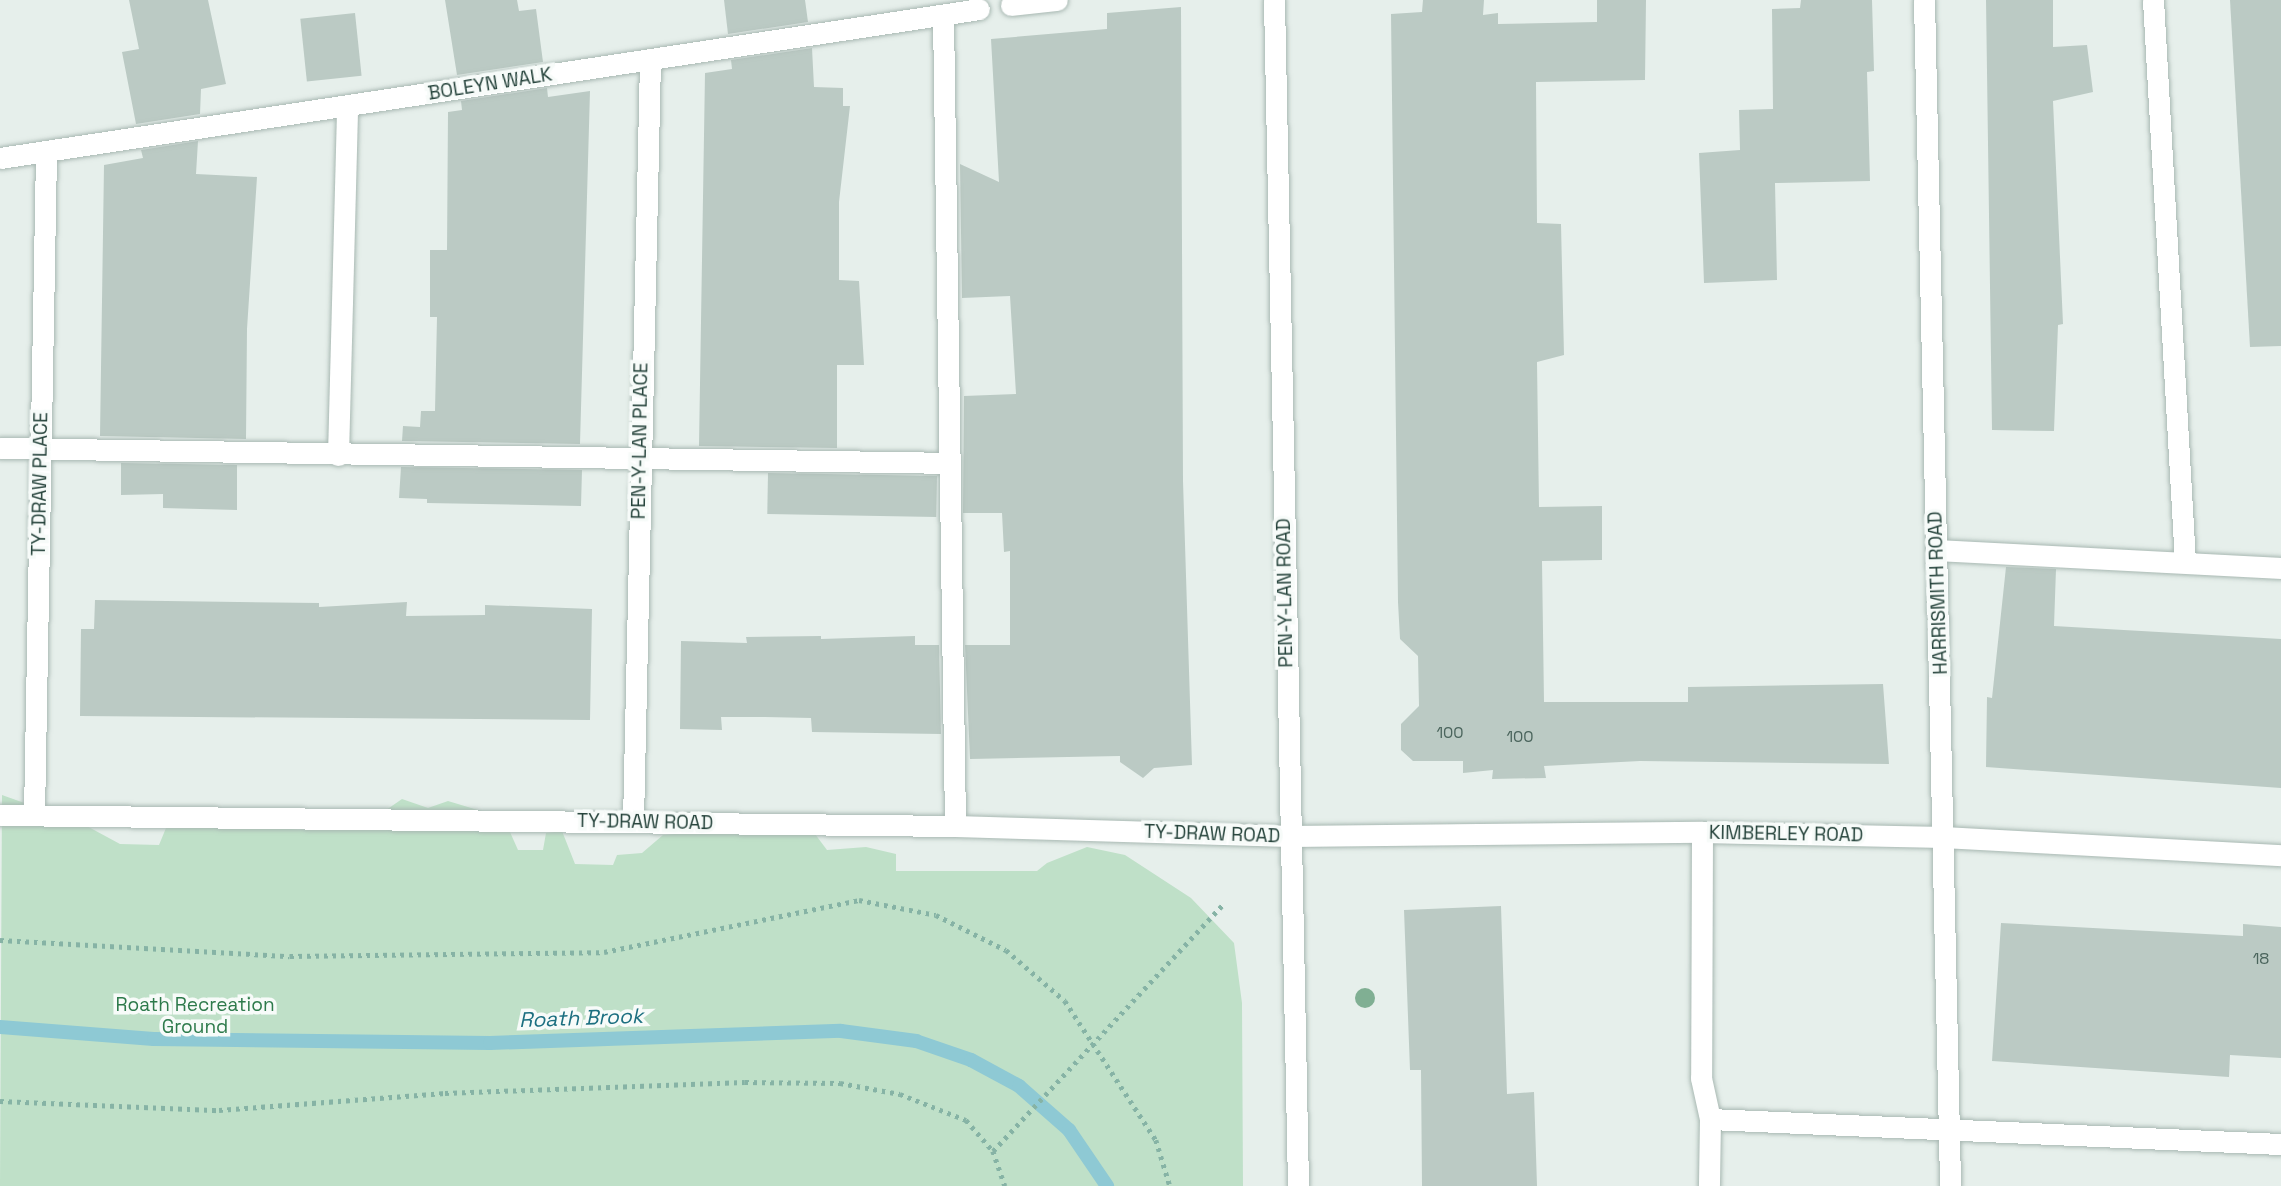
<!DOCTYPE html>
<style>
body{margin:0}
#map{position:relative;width:2281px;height:1186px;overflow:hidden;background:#e6efeb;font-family:"Space Grotesk",sans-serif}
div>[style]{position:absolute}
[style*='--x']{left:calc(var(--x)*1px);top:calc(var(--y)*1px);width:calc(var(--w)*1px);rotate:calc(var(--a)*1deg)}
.green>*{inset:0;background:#bfe0c8}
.stream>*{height:14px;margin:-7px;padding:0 7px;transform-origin:7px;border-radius:7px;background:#8ec9d4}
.building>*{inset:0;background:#bbcac4;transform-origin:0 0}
.path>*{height:4.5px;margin-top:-2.25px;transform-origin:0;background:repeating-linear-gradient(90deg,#86b3a5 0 3.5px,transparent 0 8.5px)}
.roads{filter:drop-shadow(0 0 2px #a8b8b2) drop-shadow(0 0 2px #a8b8b2)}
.lane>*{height:21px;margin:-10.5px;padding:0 10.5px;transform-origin:10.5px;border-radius:10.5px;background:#fff}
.street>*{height:21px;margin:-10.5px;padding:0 10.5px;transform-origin:10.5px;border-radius:10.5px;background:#fff}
.secondary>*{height:21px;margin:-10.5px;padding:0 10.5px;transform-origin:10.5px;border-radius:10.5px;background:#fff}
.trees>*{width:20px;height:20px;margin:-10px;border-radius:50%;background:#80af93}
span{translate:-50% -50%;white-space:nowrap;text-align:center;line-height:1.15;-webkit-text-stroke:7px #f7fbf9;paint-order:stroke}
.number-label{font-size:16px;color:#4a645c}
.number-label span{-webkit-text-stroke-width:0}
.street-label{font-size:19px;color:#24423a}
.park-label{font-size:19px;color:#2d7a4b}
.water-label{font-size:21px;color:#1c6f80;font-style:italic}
</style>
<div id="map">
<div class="green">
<i style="clip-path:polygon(2px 795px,83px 824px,120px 844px,159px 845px,166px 828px,207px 809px,272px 828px,307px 830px,376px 817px,402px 799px,428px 808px,448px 801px,481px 811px,510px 832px,518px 850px,543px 850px,546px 833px,562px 831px,575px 864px,613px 865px,617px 855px,642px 853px,663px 835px,731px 829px,748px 835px,815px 834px,827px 850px,866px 847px,896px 854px,896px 871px,1037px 871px,1047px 863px,1087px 847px,1125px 855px,1191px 898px,1234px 943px,1242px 1003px,1243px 1186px,0 1186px)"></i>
</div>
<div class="stream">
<i style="--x:0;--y:1027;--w:154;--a:4.5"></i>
<i style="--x:154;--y:1039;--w:336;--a:0.7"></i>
<i style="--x:490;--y:1043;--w:351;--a:-2"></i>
<i style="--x:841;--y:1031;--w:76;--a:7.6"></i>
<i style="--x:916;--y:1041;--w:58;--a:19.1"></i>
<i style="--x:971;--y:1060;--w:55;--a:28.4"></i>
<i style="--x:1019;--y:1086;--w:67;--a:41.3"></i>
<i style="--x:1069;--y:1130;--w:68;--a:55.8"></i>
</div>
<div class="building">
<i style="clip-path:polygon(129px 0,208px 0,226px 84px,201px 89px,200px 114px,136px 124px,122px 52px,139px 49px)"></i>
<i style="clip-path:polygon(445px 0,517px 0,519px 11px,536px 9px,543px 62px,457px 75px)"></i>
<i style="clip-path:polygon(724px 0,805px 0,808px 22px,728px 34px)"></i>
<i style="clip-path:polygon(1423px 0,1484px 0,1483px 15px,1498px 13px,1498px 24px,1597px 22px,1597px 0,1646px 0,1645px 80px,1536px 82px,1537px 223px,1561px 224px,1564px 355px,1537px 362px,1539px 507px,1602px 506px,1602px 560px,1542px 561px,1544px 702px,1688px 702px,1688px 687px,1883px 684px,1889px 764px,1640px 761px,1544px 766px,1546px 778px,1492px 779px,1493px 770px,1463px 773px,1463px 761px,1413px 761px,1401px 750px,1401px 724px,1419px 706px,1418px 656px,1400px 639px,1398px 602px,1391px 14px,1422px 12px)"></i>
<i style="clip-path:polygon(1801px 0,1872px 0,1874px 71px,1867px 72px,1870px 181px,1775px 183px,1777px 280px,1704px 283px,1699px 153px,1740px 150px,1739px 110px,1773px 109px,1772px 9px,1800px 8px)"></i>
<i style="clip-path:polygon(1986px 0,2053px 0,2053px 47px,2087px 45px,2093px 92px,2053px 101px,2063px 324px,2058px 325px,2054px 431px,1992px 430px)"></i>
<i style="clip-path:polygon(2230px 0,2281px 0,2281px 346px,2250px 347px)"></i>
<i style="clip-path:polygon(1181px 7px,1183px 481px,1192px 765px,1154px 768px,1143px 778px,1120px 762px,1120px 756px,970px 759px,965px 645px,1010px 645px,1010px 551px,1004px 552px,1002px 513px,963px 513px,964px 396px,1016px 394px,1010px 296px,962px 298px,960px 164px,999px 182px,991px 39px,1107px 29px,1107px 13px)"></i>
<i style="left:355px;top:13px;width:63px;height:55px;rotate:84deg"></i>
<i style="clip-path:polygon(812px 48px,814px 87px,843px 88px,843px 106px,850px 106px,839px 202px,839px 280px,859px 281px,864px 365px,837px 365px,837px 448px,699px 446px,705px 73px,732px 69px,731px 60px)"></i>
<i style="clip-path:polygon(547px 88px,548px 97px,590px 91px,580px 444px,402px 441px,403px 426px,420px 427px,421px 411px,435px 411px,437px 317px,430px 317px,430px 250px,447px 250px,448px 112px,462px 110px,461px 101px)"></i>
<i style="clip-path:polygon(198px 141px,196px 174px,257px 177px,247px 329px,246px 439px,100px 436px,104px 165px,143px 158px,141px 150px)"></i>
<i style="clip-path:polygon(121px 463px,237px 465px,237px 510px,163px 508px,163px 494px,121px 495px)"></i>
<i style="clip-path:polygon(401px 467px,582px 470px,581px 506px,427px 503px,427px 499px,399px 498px)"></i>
<i style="left:768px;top:473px;width:169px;height:41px;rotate:1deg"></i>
<i style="clip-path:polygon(2006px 567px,2056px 569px,2054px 626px,2281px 639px,2281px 788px,1986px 767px,1987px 697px,1992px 698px)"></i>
<i style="clip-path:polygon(95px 600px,319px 603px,319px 607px,407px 602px,406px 616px,485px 615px,485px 605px,592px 609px,590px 720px,80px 716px,81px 629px,94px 629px)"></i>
<i style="clip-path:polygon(821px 636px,821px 639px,915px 636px,915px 645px,939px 645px,941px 734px,812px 732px,811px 718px,765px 717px,721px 717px,722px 730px,680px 729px,681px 641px,747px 643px,746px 637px)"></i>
<i style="clip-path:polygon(1501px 906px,1507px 1094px,1534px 1092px,1537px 1186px,1422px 1186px,1421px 1070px,1410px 1070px,1404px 910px)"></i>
<i style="clip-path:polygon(2001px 923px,2243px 936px,2243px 924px,2281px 927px,2281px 1058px,2230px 1055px,2229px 1077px,1992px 1061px)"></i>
</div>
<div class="path">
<i style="--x:0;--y:940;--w:290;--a:3.2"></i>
<i style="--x:290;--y:956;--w:314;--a:-0.7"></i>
<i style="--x:604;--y:952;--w:260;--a:-11.5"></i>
<i style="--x:859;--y:900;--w:78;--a:11"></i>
<i style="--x:936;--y:915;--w:78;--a:26.6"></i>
<i style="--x:1006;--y:950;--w:78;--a:40.8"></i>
<i style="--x:1065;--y:1001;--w:166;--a:56.8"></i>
<i style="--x:1156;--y:1140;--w:48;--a:73.1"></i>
<i style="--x:0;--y:1101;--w:219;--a:2.4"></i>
<i style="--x:219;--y:1110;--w:227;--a:-4.3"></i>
<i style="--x:445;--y:1093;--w:300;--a:-2.1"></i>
<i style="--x:745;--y:1082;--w:95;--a:0.6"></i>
<i style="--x:840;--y:1083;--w:61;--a:10.4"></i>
<i style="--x:900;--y:1094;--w:71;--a:21.5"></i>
<i style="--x:966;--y:1120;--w:41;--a:48.9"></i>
<i style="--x:993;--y:1151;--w:37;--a:71"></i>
<i style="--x:993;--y:1151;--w:338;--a:-47"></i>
</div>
<div class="roads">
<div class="lane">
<i style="--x:2153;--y:0;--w:563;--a:86.74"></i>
<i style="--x:943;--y:15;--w:811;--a:89.15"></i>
<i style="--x:0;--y:448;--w:950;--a:0.9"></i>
<i style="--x:338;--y:455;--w:349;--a:-88.5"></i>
<i style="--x:1937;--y:550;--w:344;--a:3"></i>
<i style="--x:1702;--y:832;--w:246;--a:90.2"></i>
<i style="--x:1701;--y:1078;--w:42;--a:77.6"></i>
<i style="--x:1710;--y:1119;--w:67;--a:90.9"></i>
<i style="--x:1710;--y:1119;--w:572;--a:2.51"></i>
</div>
<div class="street">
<i style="--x:1924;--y:0;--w:1186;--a:88.74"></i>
<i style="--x:1011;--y:5;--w:46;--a:-6.2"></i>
<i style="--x:0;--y:158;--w:990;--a:-8.65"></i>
<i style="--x:0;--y:815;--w:955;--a:0.66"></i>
<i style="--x:955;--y:826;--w:335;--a:1.7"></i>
<i style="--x:1290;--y:836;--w:412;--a:-0.6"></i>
<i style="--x:1702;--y:832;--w:242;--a:1.2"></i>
<i style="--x:1944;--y:837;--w:337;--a:3.1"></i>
<i style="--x:34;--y:815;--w:662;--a:-88.96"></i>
<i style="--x:633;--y:821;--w:761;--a:-88.72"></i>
</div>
<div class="secondary">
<i style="--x:1274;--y:0;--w:1186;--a:88.84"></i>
</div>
</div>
<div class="trees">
<i style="left:1365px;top:998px"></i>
</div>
<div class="number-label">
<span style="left:1450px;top:733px">100</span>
<span style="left:1520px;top:737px">100</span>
<span style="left:2261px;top:959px">18</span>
</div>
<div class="street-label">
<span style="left:490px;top:84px;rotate:-9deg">BOLEYN WALK</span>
<span style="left:640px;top:441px;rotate:-89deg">PEN-Y-LAN PLACE</span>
<span style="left:40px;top:484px;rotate:-89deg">TY-DRAW PLACE</span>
<span style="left:1285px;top:593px;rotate:-91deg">PEN-Y-LAN ROAD</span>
<span style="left:1938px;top:593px;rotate:-92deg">HARRISMITH ROAD</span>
<span style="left:645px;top:822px;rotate:1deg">TY-DRAW ROAD</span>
<span style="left:1212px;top:834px;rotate:2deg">TY-DRAW ROAD</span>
<span style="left:1786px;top:834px;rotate:1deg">KIMBERLEY ROAD</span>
</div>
<div class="park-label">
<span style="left:195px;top:1016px">Roath Recreation<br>Ground</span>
</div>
<div class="water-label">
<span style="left:581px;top:1018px;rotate:-2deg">Roath Brook</span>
</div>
</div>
